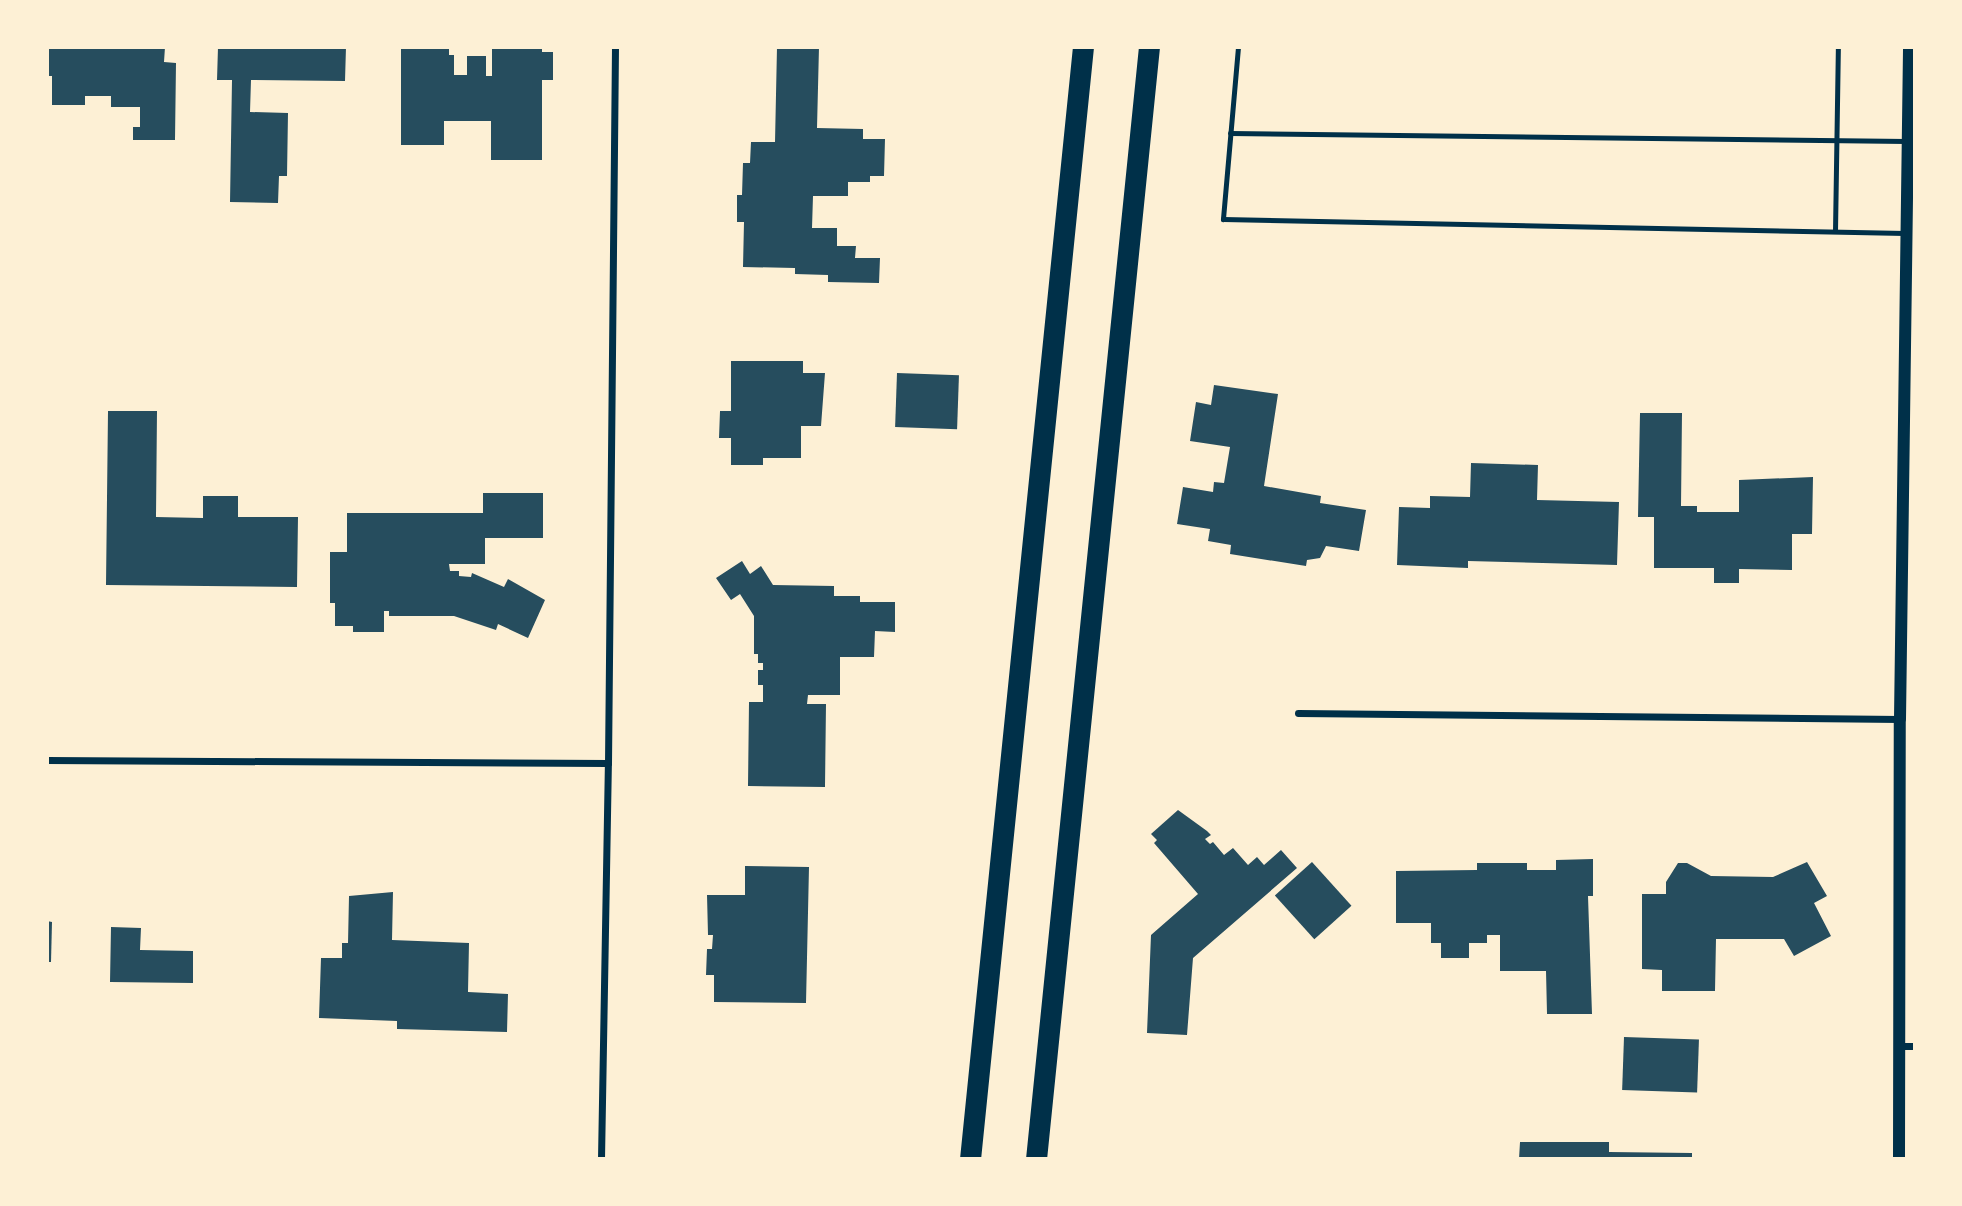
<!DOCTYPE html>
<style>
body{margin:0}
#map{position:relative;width:1962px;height:1206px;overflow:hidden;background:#fdf0d5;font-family:Mulish,sans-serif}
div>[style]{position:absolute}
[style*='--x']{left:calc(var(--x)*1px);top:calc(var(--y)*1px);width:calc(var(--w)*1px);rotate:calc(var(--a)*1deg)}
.building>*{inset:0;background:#264d5e;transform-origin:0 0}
.service>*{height:5px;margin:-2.5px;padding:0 2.5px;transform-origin:2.5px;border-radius:2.5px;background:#003049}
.minor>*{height:7px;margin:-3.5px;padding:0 3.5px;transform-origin:3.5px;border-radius:3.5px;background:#003049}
.tertiary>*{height:12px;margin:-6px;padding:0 6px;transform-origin:6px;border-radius:6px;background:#003049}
.motorway>*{height:21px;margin:-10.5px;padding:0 10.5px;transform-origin:10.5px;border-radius:10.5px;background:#003049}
span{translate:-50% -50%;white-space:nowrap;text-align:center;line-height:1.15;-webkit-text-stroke:5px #fdf0d5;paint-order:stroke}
.frame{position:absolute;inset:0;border:49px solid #fdf0d5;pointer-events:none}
</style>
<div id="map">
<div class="building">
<i style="clip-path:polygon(47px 47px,165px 47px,164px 62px,176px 63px,175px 140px,133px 140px,133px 127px,140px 127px,140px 107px,111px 107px,111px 96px,85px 96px,85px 105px,52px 105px,52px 76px,47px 76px)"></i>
<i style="clip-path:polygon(218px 47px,346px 47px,345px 81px,251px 80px,250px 112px,288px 113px,287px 176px,279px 176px,278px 203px,230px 202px,232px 80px,217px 80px)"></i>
<i style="clip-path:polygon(401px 47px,449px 47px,449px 55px,454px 55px,454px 75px,467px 75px,467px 56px,486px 56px,486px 76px,492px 76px,492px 47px,542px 47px,542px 52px,553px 52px,553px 80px,542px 80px,542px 160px,491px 160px,491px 121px,444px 121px,444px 145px,401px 145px)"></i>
<i style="clip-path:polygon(777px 47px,819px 47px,817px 128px,863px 129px,863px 139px,885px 139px,884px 176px,870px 176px,870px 182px,848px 182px,848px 196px,813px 196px,812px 228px,837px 228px,837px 246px,856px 246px,855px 258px,880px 258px,879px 283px,828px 282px,828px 275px,795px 274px,795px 268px,743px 267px,744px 222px,737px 222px,737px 195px,742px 195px,743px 163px,750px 163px,751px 142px,775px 142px)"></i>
<i style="clip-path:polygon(731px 361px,803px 361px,803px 373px,825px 373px,821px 426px,801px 426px,801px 458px,763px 458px,763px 465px,731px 465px,731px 438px,719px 438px,720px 411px,731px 411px)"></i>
<i style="left:897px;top:373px;width:62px;height:54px;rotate:2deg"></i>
<i style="clip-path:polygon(1214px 385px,1278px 394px,1264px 486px,1321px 496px,1320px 503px,1366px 510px,1359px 551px,1326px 546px,1320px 558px,1307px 560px,1306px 566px,1230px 554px,1231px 545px,1208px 541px,1210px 529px,1177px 524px,1183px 487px,1213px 492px,1214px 482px,1224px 483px,1230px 447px,1190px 441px,1196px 402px,1211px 405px)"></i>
<i style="clip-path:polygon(108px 411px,157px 411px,156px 517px,203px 518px,203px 496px,238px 496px,238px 517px,298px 517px,297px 587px,106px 585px)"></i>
<i style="clip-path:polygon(1640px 413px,1682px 413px,1681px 506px,1697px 506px,1697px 512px,1739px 512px,1739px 480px,1813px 477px,1812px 534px,1792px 534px,1792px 570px,1739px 569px,1739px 583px,1714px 583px,1714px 568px,1654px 568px,1654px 517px,1638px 517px)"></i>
<i style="clip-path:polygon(1471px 463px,1538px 465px,1537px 500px,1619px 502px,1617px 565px,1468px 561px,1468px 568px,1397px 565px,1399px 507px,1430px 508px,1430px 496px,1470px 497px)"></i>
<i style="clip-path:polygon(483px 493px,543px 493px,543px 538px,485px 538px,485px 564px,449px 564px,450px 571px,459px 571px,459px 576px,471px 577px,472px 573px,504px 587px,508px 579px,545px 600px,528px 638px,498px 624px,496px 630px,454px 616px,389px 616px,389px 611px,384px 611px,384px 632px,353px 632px,353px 626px,335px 626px,335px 603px,330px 603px,330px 552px,347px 552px,347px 513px,483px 513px)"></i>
<i style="clip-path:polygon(742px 561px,750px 574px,761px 566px,773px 585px,834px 586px,834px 596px,860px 596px,860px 602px,895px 602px,895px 632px,875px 631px,874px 657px,840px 657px,840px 695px,808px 695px,807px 704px,826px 704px,825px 787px,748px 786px,749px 702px,763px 702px,763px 685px,758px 685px,758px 670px,763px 670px,763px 663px,758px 663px,758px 654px,754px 654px,754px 616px,740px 594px,731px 600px,716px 578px)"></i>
<i style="clip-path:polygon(1178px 810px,1207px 831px,1211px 835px,1205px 839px,1210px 844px,1213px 842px,1224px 855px,1233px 848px,1248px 865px,1257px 857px,1264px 865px,1281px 850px,1297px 868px,1193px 958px,1187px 1035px,1147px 1033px,1151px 935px,1198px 894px,1154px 843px,1157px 840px,1151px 834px)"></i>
<i style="clip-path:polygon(1593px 859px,1593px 896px,1588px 896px,1592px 1014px,1547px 1014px,1546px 971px,1500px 971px,1500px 935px,1487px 935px,1487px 943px,1469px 943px,1469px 958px,1441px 958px,1441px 943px,1431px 943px,1431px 923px,1396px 923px,1396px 871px,1477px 870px,1477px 863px,1527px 863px,1527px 870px,1556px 870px,1556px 860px)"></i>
<i style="left:1312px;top:862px;width:59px;height:50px;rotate:48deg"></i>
<i style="clip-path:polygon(1807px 862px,1827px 896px,1814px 903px,1831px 936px,1794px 956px,1784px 939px,1716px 939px,1715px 991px,1662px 991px,1662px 970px,1642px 969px,1642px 894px,1666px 894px,1666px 882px,1678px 863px,1687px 863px,1711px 876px,1773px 877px)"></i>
<i style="clip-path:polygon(745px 866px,809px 867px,806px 1003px,714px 1002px,714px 975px,706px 975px,707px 949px,712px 949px,713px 935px,708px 935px,707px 895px,745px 895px)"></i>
<i style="clip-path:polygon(393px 892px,392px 940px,469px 943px,468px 992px,508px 994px,507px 1032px,397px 1029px,397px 1021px,319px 1018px,321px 958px,342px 958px,342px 943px,348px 943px,349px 896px)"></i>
<i style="clip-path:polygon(47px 921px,52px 922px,51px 962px,47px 962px)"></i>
<i style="clip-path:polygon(111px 927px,141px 928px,140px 950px,193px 951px,193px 983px,110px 982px)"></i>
<i style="left:1624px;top:1037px;width:75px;height:53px;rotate:2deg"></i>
<i style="clip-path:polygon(1520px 1142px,1609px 1142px,1609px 1152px,1692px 1153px,1692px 1159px,1519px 1159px)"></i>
</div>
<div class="service">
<i style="--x:1238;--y:47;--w:173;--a:95"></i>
<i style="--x:1223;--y:219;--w:682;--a:1.18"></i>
<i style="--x:1230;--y:133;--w:676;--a:0.68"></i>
<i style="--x:1835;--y:231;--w:184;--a:-89.1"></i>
</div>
<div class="minor">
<i style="--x:1298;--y:713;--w:602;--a:0.57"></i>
<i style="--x:47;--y:760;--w:561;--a:0.31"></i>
<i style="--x:1899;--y:1046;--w:16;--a:0"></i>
<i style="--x:601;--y:1159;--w:396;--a:-89"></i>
<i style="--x:608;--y:763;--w:716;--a:-89.44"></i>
</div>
<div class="tertiary">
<i style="--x:1899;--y:1159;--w:440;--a:-89.9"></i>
<i style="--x:1900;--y:719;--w:672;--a:-89.23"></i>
</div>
<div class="motorway">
<i style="--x:970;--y:1159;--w:1118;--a:-84.2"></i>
<i style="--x:1036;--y:1159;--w:1118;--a:-84.2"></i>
</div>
<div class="frame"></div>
</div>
